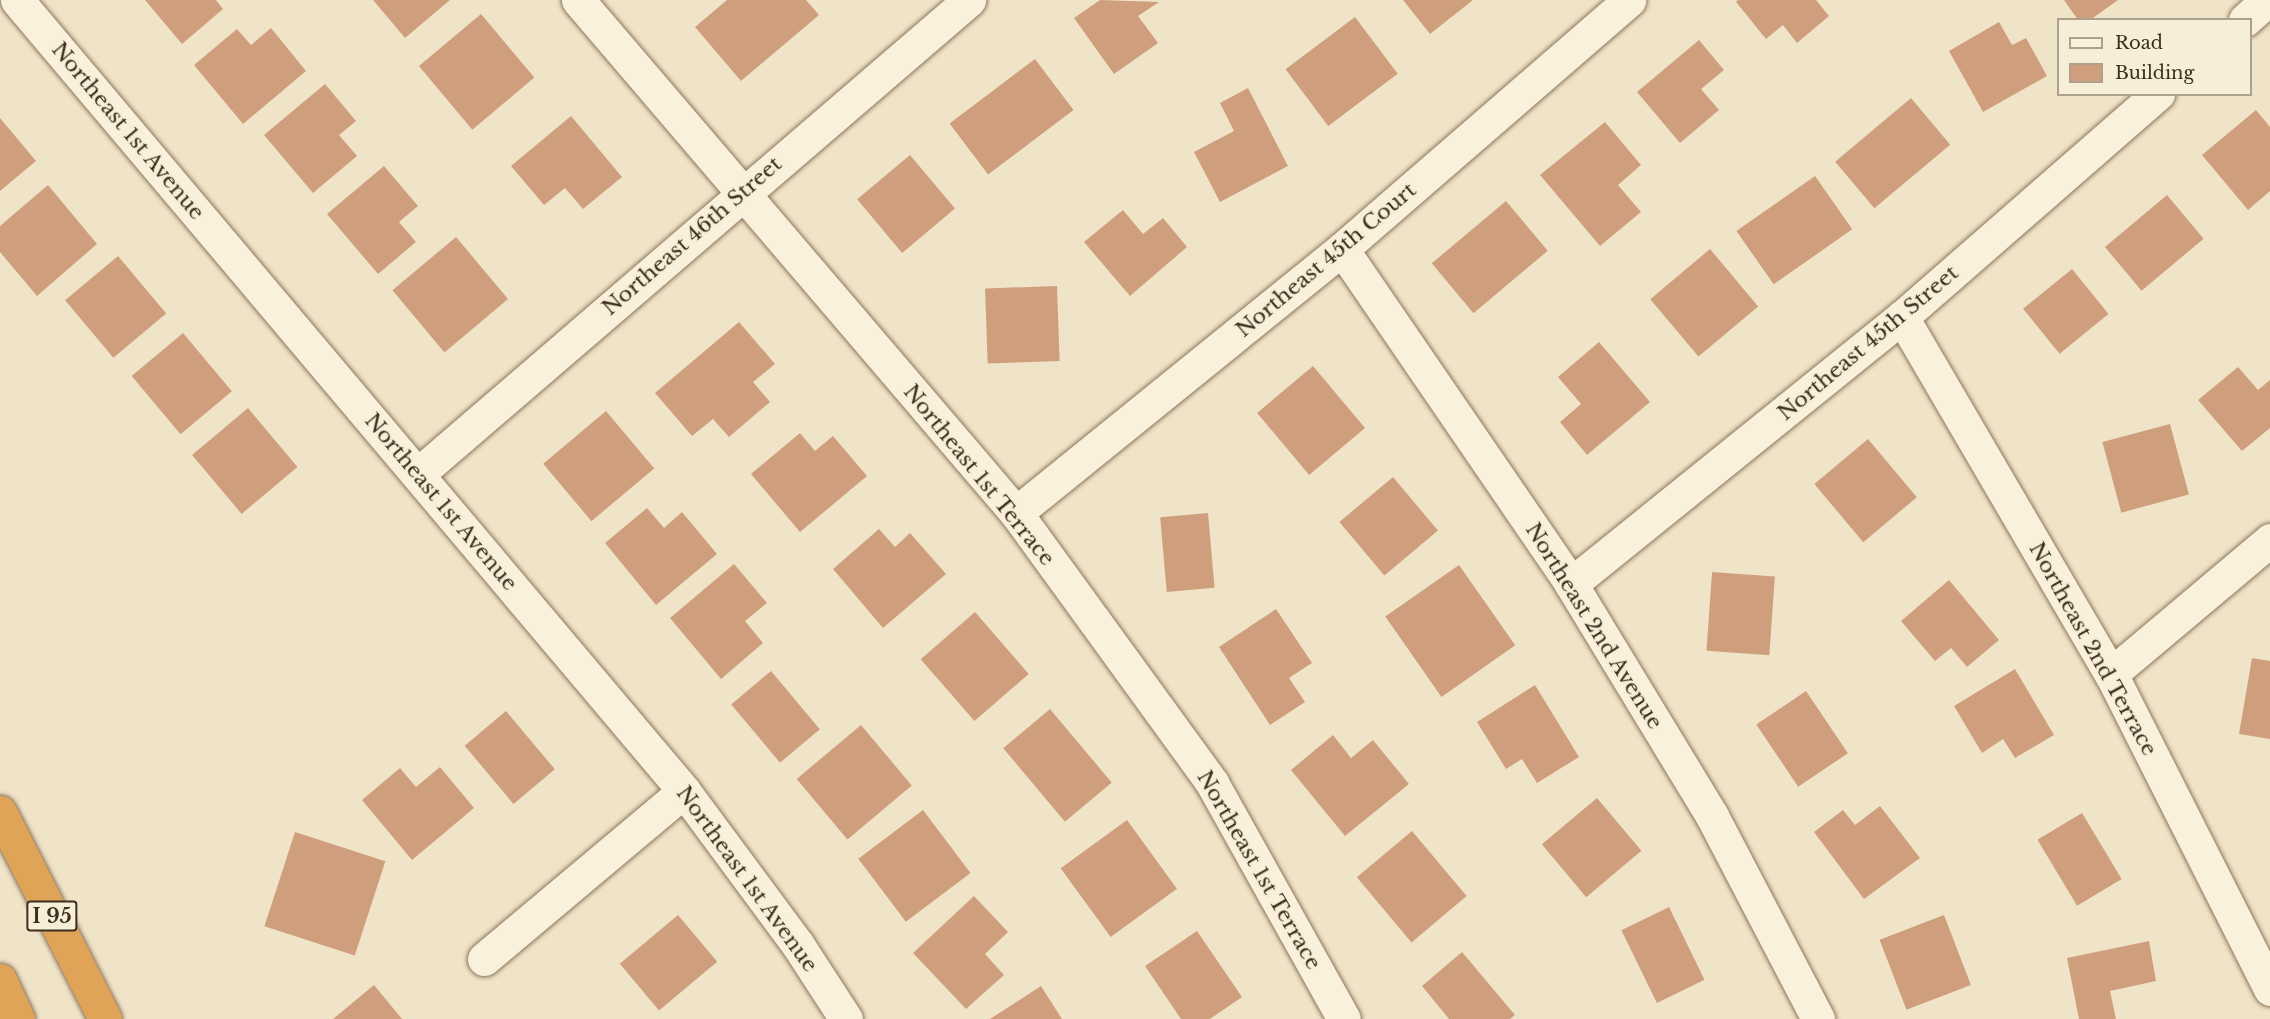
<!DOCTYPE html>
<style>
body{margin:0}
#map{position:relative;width:2270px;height:1019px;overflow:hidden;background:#f0e4c8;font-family:"Libre Baskerville",serif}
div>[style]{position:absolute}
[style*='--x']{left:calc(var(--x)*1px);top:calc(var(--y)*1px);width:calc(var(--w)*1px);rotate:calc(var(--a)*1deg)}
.building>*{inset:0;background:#cf9f7d;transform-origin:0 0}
.roads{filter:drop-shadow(0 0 2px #8d765c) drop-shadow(0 0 2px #8d765c)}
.minor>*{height:33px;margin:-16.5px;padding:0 16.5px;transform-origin:16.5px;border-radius:16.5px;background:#faf1dc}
.motorway>*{height:33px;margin:-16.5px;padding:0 16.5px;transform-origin:16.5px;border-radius:16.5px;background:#e0a458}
span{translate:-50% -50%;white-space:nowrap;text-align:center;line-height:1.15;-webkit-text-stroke:4.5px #f7eed8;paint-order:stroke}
.shield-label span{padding:2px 4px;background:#f7eed8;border:2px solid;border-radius:4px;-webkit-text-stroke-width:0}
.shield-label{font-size:20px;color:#3d2e20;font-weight:700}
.street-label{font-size:21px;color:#3d2e20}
.legend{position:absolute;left:2057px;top:18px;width:195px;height:78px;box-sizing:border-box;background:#f7eed8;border:2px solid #ada18e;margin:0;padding:8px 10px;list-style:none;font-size:18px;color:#3d2e20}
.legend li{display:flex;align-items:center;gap:12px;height:30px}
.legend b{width:30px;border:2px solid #ada18e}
</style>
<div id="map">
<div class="building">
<i style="clip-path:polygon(145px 0,216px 0,223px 9px,182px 44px)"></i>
<i style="clip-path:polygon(373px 0,450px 0,405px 38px)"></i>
<i style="clip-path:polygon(727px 0,806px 0,819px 15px,741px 81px,695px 27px)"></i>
<i style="clip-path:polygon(1100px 0,1159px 2px,1138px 16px,1158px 43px,1114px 74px,1074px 18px)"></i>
<i style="clip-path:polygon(1403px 0,1473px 0,1430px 34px)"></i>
<i style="clip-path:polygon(1738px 0,1816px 0,1829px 16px,1797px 43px,1783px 25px,1766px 39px,1736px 2px)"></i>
<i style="clip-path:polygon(2064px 0,2118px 0,2090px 20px,2078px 20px)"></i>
<i style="left:481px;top:14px;width:83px;height:81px;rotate:50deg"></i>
<i style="left:1355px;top:17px;width:71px;height:87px;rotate:53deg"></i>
<i style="clip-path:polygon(1999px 22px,2012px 45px,2026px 38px,2047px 76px,1983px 112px,1949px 51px)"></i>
<i style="clip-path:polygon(271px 28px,306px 71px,243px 124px,194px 65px,237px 29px,251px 45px)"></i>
<i style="clip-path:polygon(1699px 40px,1724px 70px,1701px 89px,1719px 110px,1680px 143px,1637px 92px)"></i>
<i style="left:1035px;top:59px;width:64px;height:107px;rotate:53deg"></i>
<i style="clip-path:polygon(325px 84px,356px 121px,339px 135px,357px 156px,313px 193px,264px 135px)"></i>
<i style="clip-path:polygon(1248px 88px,1288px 166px,1220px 202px,1194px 152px,1234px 131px,1220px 103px)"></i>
<i style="left:1911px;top:98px;width:61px;height:99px;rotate:50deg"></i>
<i style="clip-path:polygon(2256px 110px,2270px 127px,2270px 191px,2248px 210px,2202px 155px)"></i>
<i style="clip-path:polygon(571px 116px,622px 177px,583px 209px,565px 188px,544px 205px,511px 166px)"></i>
<i style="clip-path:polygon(0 118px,36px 161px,0 191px)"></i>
<i style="clip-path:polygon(1605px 122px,1641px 165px,1618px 185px,1641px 212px,1600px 246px,1540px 175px)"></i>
<i style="left:910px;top:155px;width:70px;height:69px;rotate:50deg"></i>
<i style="clip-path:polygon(384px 166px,418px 206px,399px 222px,416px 242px,378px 274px,327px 214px)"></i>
<i style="left:1815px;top:176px;width:65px;height:96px;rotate:55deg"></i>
<i style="clip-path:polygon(48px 185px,97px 244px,37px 296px,0 252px,0 226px)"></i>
<i style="left:2167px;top:195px;width:57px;height:81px;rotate:50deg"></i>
<i style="left:1506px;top:201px;width:65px;height:97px;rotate:50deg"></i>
<i style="clip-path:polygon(1123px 210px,1143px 234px,1163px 218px,1187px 247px,1130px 296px,1084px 242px)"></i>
<i style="left:456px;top:237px;width:81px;height:83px;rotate:50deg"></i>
<i style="left:1710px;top:249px;width:75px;height:78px;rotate:50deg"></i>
<i style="left:118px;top:256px;width:75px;height:69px;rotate:50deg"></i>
<i style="left:2072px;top:269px;width:58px;height:63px;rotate:51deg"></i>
<i style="left:1057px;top:286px;width:75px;height:72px;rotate:88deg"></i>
<i style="clip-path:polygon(739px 322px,775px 364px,753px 382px,770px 402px,729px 437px,713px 419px,692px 436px,655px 393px)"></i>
<i style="left:183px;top:333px;width:76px;height:67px;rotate:50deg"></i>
<i style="clip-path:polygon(1599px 342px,1650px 402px,1587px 455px,1560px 422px,1581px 404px,1558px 377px)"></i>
<i style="left:1313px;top:366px;width:81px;height:73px;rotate:50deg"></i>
<i style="clip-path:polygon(2238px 367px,2258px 390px,2270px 380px,2270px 428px,2242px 451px,2198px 400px)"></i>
<i style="left:248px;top:408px;width:77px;height:73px;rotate:50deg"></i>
<i style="left:606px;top:411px;width:75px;height:82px;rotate:50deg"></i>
<i style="left:2170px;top:424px;width:73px;height:70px;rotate:75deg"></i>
<i style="clip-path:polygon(800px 433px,815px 451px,833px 436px,867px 476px,800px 532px,751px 474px)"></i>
<i style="left:1868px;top:439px;width:76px;height:70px;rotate:50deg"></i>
<i style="left:1393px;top:477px;width:70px;height:70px;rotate:50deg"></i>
<i style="clip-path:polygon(647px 508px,664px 528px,682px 512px,717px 554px,656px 605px,605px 543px)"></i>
<i style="left:1208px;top:513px;width:75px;height:48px;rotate:85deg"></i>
<i style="clip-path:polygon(879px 529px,895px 547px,910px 533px,946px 574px,883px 628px,833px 569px)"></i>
<i style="clip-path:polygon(734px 564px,767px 603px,745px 621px,763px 643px,721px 679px,670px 618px)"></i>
<i style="left:1459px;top:565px;width:98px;height:90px;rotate:55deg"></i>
<i style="left:1712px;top:572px;width:63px;height:79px;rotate:4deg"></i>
<i style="clip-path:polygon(1949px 580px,1999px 640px,1967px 667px,1951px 648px,1935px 661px,1901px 621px)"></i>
<i style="clip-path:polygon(1276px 609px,1312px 663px,1289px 678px,1305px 702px,1270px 725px,1219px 647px)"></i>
<i style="left:975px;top:612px;width:82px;height:72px;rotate:49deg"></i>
<i style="clip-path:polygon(2252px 658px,2270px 661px,2270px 739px,2239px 734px)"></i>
<i style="clip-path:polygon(2015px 669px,2054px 735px,2015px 758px,2003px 739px,1982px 753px,1954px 706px)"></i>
<i style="left:771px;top:671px;width:76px;height:52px;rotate:50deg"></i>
<i style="clip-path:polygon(1535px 685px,1579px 757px,1537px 783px,1522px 759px,1506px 769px,1477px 722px)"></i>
<i style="left:1806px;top:691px;width:75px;height:60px;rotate:56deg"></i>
<i style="left:1050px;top:709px;width:96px;height:61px;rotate:50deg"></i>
<i style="left:506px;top:711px;width:76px;height:54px;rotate:50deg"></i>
<i style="left:861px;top:725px;width:79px;height:84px;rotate:50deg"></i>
<i style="clip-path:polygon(1333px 735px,1351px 758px,1373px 740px,1409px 784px,1345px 836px,1291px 770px)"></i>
<i style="clip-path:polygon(440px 767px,474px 808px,412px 860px,362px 800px,400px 768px,416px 787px)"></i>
<i style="left:1597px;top:798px;width:69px;height:72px;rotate:50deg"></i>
<i style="clip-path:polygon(1880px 806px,1920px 858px,1864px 899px,1814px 832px,1843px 810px,1855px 825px)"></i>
<i style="left:923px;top:810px;width:79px;height:81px;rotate:53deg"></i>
<i style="left:2082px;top:813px;width:77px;height:52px;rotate:59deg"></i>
<i style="left:1127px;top:820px;width:85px;height:82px;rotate:54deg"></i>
<i style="left:1412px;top:831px;width:85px;height:72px;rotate:50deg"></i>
<i style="left:295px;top:832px;width:95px;height:99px;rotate:18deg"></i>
<i style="clip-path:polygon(974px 896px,1008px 932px,985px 954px,1004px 975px,966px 1009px,913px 953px)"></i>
<i style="left:1669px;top:907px;width:81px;height:53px;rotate:64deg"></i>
<i style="left:678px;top:915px;width:61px;height:76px;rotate:50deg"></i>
<i style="left:1944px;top:915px;width:75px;height:69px;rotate:69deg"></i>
<i style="clip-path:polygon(1197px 931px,1242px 997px,1210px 1019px,1181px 1019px,1145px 966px)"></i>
<i style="clip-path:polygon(2149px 941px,2156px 981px,2110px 991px,2116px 1019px,2079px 1019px,2067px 958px)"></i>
<i style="clip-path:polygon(1462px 952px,1515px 1015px,1510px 1019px,1449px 1019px,1422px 986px)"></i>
<i style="clip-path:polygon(374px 985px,402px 1019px,333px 1019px)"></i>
<i style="clip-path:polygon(1041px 986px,1062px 1019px,990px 1019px)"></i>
</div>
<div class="roads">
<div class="minor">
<i style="--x:17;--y:0;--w:1035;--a:49.86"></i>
<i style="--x:684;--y:791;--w:192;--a:53.5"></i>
<i style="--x:798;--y:945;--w:88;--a:57"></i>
<i style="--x:578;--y:0;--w:675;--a:49.51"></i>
<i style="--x:1016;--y:513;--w:334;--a:54"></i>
<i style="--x:1212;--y:783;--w:270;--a:60.8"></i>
<i style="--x:2245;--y:20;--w:30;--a:-42"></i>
<i style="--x:1342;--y:249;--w:406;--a:55.6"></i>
<i style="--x:1571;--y:584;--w:271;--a:58.7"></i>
<i style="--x:1712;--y:816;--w:229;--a:62.4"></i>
<i style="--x:1902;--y:317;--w:414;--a:59.7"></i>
<i style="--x:2111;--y:674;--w:353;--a:63.2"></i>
<i style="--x:418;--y:474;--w:727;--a:-40.7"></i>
<i style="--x:1016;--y:513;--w:419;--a:-39"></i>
<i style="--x:1342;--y:249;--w:380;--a:-40.9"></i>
<i style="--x:1571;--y:584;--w:425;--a:-38.9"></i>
<i style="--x:1902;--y:317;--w:340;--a:-41.1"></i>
<i style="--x:2111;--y:674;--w:208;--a:-40.1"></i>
<i style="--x:484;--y:959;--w:261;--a:-40"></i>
</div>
<div class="motorway">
<i style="--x:0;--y:812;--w:232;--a:63.1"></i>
<i style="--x:0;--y:980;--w:43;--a:65.2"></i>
</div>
</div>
<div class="shield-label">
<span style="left:52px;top:916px">I 95</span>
</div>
<div class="street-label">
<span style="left:128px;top:131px;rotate:50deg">Northeast 1st Avenue</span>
<span style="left:692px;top:236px;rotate:-41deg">Northeast 46th Street</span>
<span style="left:1326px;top:260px;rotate:-40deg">Northeast 45th Court</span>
<span style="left:1868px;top:343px;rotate:-40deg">Northeast 45th Street</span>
<span style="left:979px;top:475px;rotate:51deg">Northeast 1st Terrace</span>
<span style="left:441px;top:502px;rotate:50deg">Northeast 1st Avenue</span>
<span style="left:1594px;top:626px;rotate:58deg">Northeast 2nd Avenue</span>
<span style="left:2093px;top:649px;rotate:61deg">Northeast 2nd Terrace</span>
<span style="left:1259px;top:870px;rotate:60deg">Northeast 1st Terrace</span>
<span style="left:747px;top:879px;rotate:54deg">Northeast 1st Avenue</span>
</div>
<ul class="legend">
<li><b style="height:8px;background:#faf1dc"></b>Road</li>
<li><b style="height:16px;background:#cf9f7d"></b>Building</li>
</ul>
</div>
